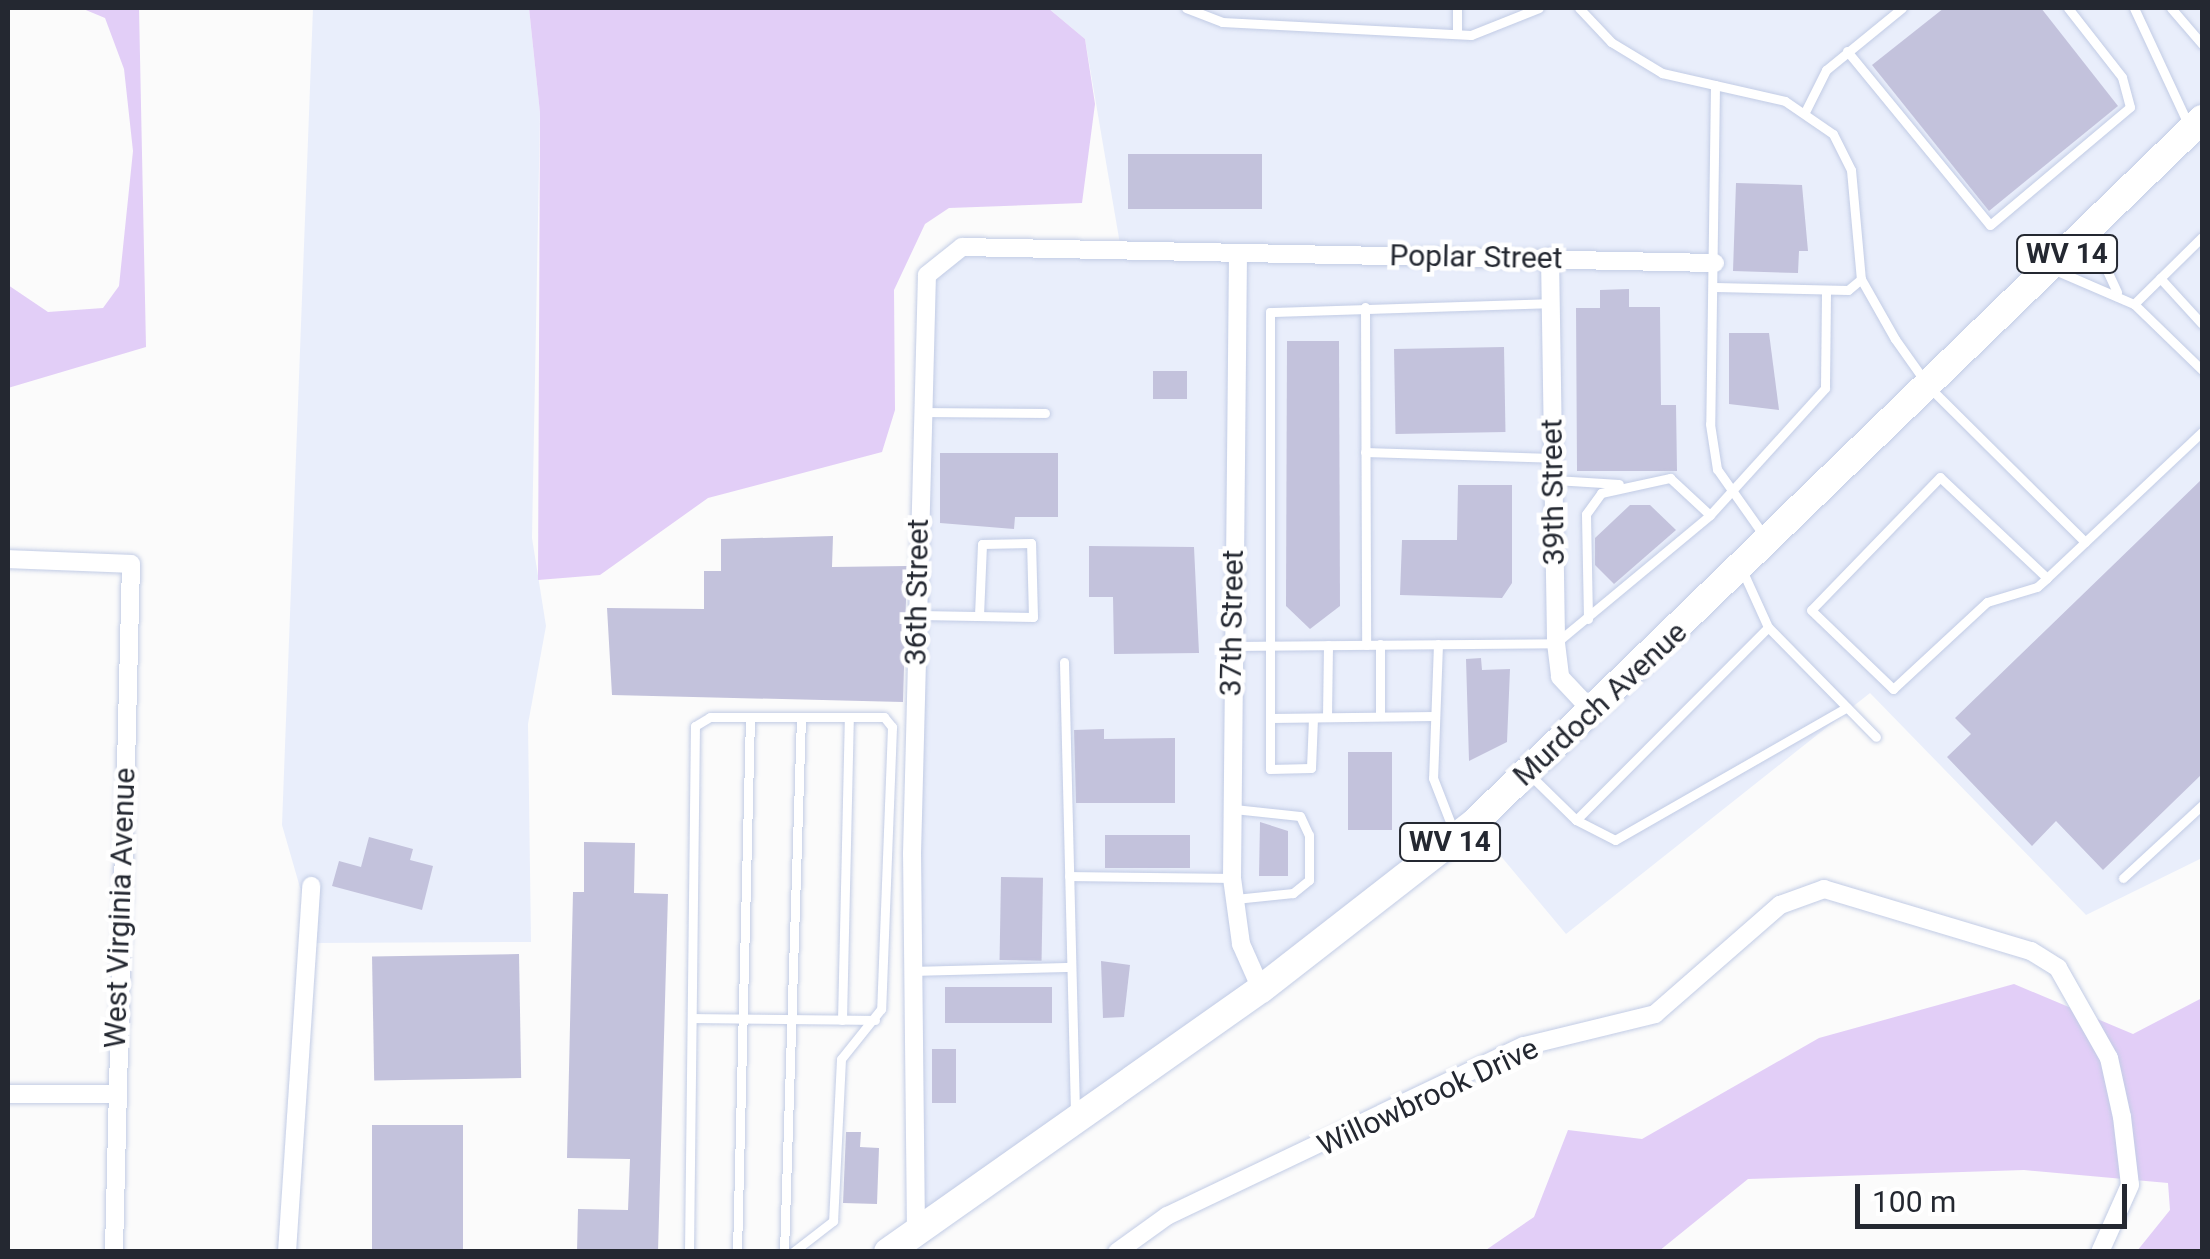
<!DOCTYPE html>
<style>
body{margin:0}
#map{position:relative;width:2210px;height:1259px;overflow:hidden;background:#fbfbfb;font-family:Roboto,sans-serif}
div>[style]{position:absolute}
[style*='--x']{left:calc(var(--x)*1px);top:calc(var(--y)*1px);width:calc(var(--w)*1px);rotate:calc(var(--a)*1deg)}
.built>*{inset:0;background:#e9eefb}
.green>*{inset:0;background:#e2cef7}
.building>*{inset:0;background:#c3c2dc;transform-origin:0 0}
.roads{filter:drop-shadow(0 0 2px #c2cce5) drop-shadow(0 0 2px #c2cce5)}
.lane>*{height:9px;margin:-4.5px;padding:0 4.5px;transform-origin:4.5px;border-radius:4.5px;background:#fff}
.street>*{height:18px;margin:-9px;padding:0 9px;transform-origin:9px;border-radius:9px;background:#fff}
.primary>*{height:28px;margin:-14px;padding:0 14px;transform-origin:14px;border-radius:14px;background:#fff}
span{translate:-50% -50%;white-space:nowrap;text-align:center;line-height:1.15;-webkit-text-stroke:9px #fff;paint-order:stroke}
.shield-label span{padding:2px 8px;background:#fff;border:2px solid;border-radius:8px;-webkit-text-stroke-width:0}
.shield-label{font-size:28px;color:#242831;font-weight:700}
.street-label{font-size:30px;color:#242831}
.frame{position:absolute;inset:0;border:10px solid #242831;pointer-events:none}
.scale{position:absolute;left:1855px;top:1184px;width:272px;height:45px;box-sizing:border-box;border:5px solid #242831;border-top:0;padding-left:12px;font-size:30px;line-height:35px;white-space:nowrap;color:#242831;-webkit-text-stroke:8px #fff;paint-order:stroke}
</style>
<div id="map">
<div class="built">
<i style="clip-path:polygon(313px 8px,529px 8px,540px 113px,532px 538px,546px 626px,528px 724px,531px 942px,316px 943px,282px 825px)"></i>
<i style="clip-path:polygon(1048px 8px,2202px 8px,2202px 858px,2086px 915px,1870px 693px,1566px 934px,1474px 824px,916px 1232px,912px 854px,927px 275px,962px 247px,1121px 250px,1085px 39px)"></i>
</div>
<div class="green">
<i style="clip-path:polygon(81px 8px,139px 8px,146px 347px,8px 388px,8px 285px,48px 312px,103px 308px,119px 286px,133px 151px,124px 69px,105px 18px)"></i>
<i style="clip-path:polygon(529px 8px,1048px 8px,1085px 39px,1095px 104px,1082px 203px,949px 208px,925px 224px,894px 290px,895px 410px,882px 452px,708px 498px,600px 575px,538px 580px,540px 113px)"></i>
<i style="clip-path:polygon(2014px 984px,2133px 1034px,2202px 998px,2202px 1251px,2137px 1251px,2170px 1210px,2168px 1183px,2024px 1170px,1748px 1179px,1659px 1251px,1483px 1252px,1534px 1217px,1568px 1130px,1642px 1139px,1819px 1038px)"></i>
</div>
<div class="building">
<i style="clip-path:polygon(1944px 8px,2041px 8px,2118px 106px,1989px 211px,1872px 65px)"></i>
<i style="left:1128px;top:154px;width:134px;height:55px"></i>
<i style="clip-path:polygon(1736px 183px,1802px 185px,1808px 251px,1799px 251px,1798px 273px,1733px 271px)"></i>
<i style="clip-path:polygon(1629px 289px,1629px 307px,1660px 307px,1661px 405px,1676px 405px,1677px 471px,1577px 471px,1576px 308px,1600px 308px,1600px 290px)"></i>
<i style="clip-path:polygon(1729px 333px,1769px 333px,1779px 410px,1729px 404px)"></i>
<i style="clip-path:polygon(1287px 341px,1339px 341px,1340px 606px,1310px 629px,1286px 606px)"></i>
<i style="left:1504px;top:347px;width:85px;height:110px;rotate:89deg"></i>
<i style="left:1153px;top:371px;width:34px;height:28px"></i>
<i style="clip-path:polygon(940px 453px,1058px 453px,1058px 517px,1015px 517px,1014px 529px,940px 523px)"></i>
<i style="clip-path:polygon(2202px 479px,2202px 774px,2103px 870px,2056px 821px,2032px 846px,1947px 757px,1971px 734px,1955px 718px)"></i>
<i style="clip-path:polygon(1458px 485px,1512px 485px,1512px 583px,1502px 598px,1400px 595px,1402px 540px,1457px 540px)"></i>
<i style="clip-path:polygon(1630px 505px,1650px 505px,1676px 530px,1614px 584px,1595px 565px,1595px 538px)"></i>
<i style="clip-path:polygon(833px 536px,832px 567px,907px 566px,903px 702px,612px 695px,607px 608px,704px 609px,704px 571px,721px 571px,721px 539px)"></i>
<i style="clip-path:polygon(1089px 546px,1194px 547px,1199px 653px,1114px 654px,1113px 597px,1089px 597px)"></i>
<i style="clip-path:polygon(1481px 658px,1482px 670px,1510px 669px,1507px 742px,1469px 761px,1466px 659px)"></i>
<i style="clip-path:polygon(1104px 729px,1104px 739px,1175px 738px,1175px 803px,1076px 803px,1074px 730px)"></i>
<i style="left:1348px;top:752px;width:44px;height:78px"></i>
<i style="clip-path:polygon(1260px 822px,1288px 831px,1288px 876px,1259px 876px)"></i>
<i style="left:1105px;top:835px;width:85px;height:33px"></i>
<i style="clip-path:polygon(369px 837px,413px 849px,410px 860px,433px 866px,422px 910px,332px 886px,339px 861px,361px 867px)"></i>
<i style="clip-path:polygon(584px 842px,635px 843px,634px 893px,668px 894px,658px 1252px,577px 1252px,578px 1209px,628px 1210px,630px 1159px,567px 1158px,573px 892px,584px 892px)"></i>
<i style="left:1001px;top:877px;width:42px;height:83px;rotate:1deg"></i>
<i style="left:519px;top:954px;width:124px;height:147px;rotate:89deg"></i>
<i style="clip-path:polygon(1101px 961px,1130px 965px,1124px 1017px,1103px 1018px)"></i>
<i style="left:945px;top:987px;width:107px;height:36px"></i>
<i style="left:932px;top:1049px;width:24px;height:54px"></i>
<i style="left:372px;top:1125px;width:91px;height:127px"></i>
<i style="clip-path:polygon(846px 1132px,861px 1132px,860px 1147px,879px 1148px,877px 1204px,843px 1203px)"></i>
</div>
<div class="roads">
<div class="lane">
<i style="--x:1186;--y:8;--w:39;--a:21"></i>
<i style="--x:1222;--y:22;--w:249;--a:3"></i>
<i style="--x:1471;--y:35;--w:73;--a:-21.7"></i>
<i style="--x:1457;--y:8;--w:26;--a:90"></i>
<i style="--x:1579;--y:8;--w:47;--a:46.7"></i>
<i style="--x:1611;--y:42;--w:60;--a:31.3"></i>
<i style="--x:1662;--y:73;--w:126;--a:12.8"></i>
<i style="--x:1785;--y:101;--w:58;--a:34.5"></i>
<i style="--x:1833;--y:134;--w:40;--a:63.4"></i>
<i style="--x:1851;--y:170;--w:109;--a:84.8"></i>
<i style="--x:1861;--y:279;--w:69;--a:60.5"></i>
<i style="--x:1895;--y:339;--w:59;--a:54.7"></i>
<i style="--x:1929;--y:387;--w:220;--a:44.8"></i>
<i style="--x:2134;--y:8;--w:130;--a:65"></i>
<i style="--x:2171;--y:8;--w:48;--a:49.3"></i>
<i style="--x:1847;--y:51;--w:225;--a:50.6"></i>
<i style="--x:1990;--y:225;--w:183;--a:-40.1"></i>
<i style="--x:2130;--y:107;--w:31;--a:-105"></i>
<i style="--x:2122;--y:77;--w:88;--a:-128"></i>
<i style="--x:1715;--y:85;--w:339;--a:90.8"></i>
<i style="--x:1710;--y:424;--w:46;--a:81.2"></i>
<i style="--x:1717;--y:469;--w:83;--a:54.8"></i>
<i style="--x:1806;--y:110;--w:45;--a:-63.4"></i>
<i style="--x:1826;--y:70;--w:98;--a:-39.2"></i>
<i style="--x:2091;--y:236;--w:62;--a:65.1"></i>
<i style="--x:2055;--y:270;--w:86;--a:23.3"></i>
<i style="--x:2134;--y:304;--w:95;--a:44.1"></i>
<i style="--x:2160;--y:278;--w:62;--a:47.6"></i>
<i style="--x:1715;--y:287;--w:133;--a:1.3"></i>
<i style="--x:1848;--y:290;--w:17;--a:-40"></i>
<i style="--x:2134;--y:304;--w:95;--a:-44.6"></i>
<i style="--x:1365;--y:307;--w:338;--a:89.8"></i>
<i style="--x:922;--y:412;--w:123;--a:0.5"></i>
<i style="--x:1365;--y:452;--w:187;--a:1.8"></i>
<i style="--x:1555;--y:480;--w:64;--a:3.6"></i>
<i style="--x:1743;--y:572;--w:60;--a:65.6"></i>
<i style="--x:1768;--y:627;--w:154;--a:45.5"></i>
<i style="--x:2047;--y:578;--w:147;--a:-136.7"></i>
<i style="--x:1940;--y:477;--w:185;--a:134.1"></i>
<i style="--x:1811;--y:610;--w:114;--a:43.9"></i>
<i style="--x:1893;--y:689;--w:128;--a:-42.8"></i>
<i style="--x:1987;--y:602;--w:52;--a:-16.7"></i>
<i style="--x:2037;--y:587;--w:13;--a:-42"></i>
<i style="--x:2047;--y:578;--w:213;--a:-43.3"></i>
<i style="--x:919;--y:615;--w:114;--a:1"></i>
<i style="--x:1033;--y:617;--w:74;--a:-91.5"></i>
<i style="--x:1031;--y:543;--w:49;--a:178.8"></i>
<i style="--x:982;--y:544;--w:71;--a:92.4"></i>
<i style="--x:1588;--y:619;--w:105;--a:-91.1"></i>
<i style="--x:1586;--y:514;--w:26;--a:-54"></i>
<i style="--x:1601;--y:493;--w:71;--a:-12.3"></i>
<i style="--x:1670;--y:478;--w:54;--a:42.8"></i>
<i style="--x:1380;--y:644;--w:72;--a:90"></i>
<i style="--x:1438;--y:644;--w:134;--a:92.1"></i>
<i style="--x:1433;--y:778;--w:58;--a:68.7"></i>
<i style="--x:1234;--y:646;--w:322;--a:-0.5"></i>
<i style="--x:1556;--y:643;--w:200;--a:-39.7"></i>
<i style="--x:1710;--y:515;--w:171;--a:-47.8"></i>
<i style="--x:1825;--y:388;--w:98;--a:-89.4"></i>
<i style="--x:1064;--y:662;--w:450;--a:88.6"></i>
<i style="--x:1327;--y:717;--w:72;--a:-89.2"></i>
<i style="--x:1271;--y:718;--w:164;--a:-0.7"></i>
<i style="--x:1313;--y:718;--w:50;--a:92.3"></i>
<i style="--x:1311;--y:768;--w:41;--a:178.6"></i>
<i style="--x:1270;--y:769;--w:457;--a:-90"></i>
<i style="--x:1270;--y:312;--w:281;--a:-1.8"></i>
<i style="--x:1530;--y:775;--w:64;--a:44.4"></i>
<i style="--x:1576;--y:820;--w:272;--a:-45.1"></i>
<i style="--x:1234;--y:809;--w:66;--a:6.1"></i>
<i style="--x:1300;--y:816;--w:21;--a:65"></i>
<i style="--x:1309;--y:835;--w:45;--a:90"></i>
<i style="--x:1309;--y:880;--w:21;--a:141"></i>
<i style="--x:1293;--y:893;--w:58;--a:174.1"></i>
<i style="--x:1576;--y:820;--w:44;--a:27.1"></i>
<i style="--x:1615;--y:840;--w:267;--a:-29.8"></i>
<i style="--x:1069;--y:876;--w:162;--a:0.7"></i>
<i style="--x:2123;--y:878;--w:108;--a:-42.7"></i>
<i style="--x:915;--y:971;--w:156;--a:-1.5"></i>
<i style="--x:692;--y:1018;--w:183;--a:0.6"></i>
<i style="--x:842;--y:1020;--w:303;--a:-88.7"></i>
<i style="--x:689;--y:1252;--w:526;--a:-89.35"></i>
<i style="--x:695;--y:726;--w:17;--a:-31"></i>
<i style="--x:710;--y:717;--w:174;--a:0"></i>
<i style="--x:884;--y:717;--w:13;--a:51"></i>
<i style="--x:892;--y:727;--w:282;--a:92.2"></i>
<i style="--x:881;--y:1009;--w:64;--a:128.7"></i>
<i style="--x:841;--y:1059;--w:162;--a:92.8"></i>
<i style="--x:833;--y:1221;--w:51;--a:142.2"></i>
<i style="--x:737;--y:1252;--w:535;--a:-88.61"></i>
<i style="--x:784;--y:1252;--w:535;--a:-88.18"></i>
</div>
<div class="street">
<i style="--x:1238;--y:253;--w:625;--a:90.55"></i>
<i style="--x:1232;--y:878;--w:67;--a:82.2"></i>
<i style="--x:1241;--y:944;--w:49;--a:66"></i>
<i style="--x:1550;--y:257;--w:386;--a:89.1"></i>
<i style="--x:1556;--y:643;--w:34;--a:83"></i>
<i style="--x:1560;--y:677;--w:48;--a:46.7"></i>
<i style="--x:8;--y:559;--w:123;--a:2.3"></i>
<i style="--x:131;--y:564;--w:688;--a:91.42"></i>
<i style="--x:8;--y:1094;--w:106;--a:0"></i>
<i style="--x:916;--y:1232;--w:378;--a:-90.6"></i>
<i style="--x:912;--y:854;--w:579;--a:-88.52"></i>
<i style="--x:927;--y:275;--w:45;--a:-38.7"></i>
<i style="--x:962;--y:247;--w:753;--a:1.22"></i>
<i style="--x:287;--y:1252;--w:367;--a:-86.2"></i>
<i style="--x:1117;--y:1252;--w:62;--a:-35.8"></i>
<i style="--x:1167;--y:1216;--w:395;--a:-25.5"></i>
<i style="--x:1524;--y:1046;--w:135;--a:-13.7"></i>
<i style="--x:1655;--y:1014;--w:166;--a:-41.1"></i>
<i style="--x:1780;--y:905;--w:47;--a:-20"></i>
<i style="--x:1824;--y:889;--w:216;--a:16.7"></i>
<i style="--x:2031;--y:951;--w:32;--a:32"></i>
<i style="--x:2058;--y:968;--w:103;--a:60.5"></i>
<i style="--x:2109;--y:1058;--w:60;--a:77.6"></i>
<i style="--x:2122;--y:1117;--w:68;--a:83.3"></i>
<i style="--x:2130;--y:1185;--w:73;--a:114.1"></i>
</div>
<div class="primary">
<i style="--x:888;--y:1252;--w:456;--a:-35.2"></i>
<i style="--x:1261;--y:989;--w:269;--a:-37.9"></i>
<i style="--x:1473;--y:824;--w:1014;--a:-44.04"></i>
</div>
</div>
<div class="shield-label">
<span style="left:2067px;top:254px">WV 14</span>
<span style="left:1450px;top:842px">WV 14</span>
</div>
<div class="street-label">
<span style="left:1476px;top:257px;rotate:1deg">Poplar Street</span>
<span style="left:1553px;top:492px;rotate:-91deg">39th Street</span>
<span style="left:917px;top:592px;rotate:-89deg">36th Street</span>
<span style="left:1232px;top:623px;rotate:-89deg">37th Street</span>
<span style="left:1600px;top:704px;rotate:-43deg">Murdoch Avenue</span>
<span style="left:120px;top:908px;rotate:-88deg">West Virginia Avenue</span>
<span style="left:1428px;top:1097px;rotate:-25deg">Willowbrook Drive</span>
</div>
<div class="frame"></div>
<div class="scale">100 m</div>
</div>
